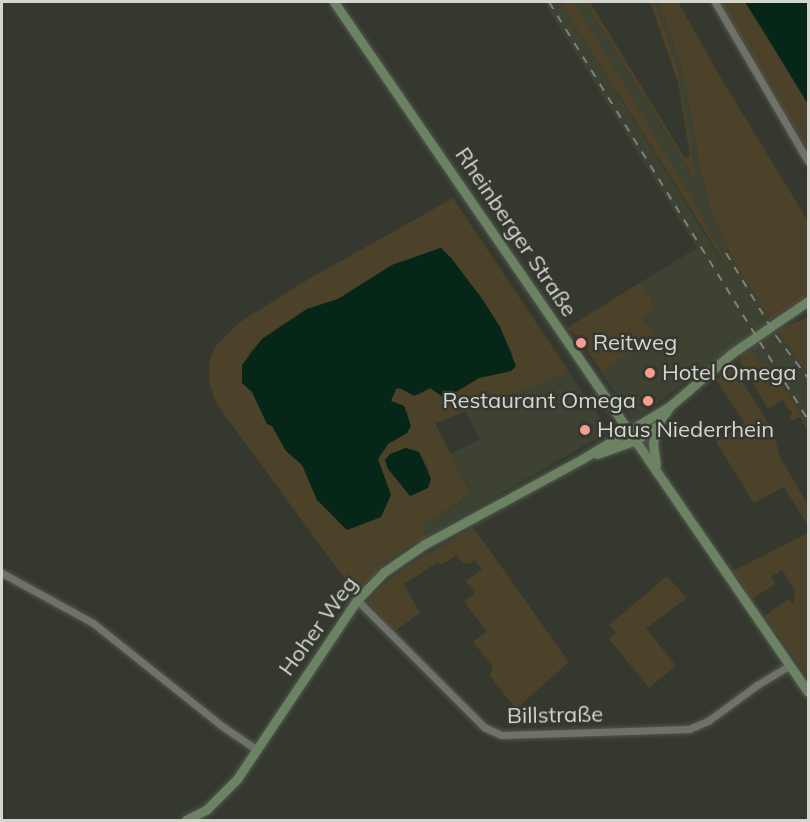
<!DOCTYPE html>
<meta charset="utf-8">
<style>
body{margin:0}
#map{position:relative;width:810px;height:822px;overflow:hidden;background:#34382e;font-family:Mulish,sans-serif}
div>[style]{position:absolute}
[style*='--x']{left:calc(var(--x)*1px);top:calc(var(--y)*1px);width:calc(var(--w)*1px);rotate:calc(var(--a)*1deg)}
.built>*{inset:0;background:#3d4233}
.green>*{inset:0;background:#4c4129}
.water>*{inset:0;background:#062617}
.roads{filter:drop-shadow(0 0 2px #53564e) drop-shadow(0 0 2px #53564e)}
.street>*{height:7px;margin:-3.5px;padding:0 3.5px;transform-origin:3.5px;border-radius:3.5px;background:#6f7268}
.secondary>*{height:9px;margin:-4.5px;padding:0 4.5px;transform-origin:4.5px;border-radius:4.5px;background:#6b8263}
.rail>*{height:2px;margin-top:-1px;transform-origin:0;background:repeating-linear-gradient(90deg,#7e8179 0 8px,transparent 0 16px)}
.dots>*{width:16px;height:16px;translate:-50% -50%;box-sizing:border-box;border:3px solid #34382e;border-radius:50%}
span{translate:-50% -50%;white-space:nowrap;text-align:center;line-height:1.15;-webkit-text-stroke:5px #34382e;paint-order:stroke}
.street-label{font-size:22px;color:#d4d6d0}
.poi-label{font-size:22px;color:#d4d6d0}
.left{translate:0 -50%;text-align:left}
.right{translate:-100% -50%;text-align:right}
.frame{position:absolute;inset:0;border:3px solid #d4d6d0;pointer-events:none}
</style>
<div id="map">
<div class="built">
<i style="clip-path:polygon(544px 2px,560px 2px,725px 266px,573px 2px,585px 2px,696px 182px,678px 69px,655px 2px,660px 2px,685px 79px,700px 168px,711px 211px,731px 256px,770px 320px,633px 421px,602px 373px,656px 337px,643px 316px,657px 308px,641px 282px,697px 248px)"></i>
<i style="clip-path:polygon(777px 330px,808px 374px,808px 425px,769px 361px,761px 365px,751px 349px)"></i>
<i style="clip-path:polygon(569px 372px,607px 428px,606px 433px,427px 536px,420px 526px,462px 502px,460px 498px,471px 492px,451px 454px,480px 439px,465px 410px)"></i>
</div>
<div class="green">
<i style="clip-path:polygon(560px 2px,573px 2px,589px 26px,689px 193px,735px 279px)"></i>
<i style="clip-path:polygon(585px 2px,590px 2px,685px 158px,690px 156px,678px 83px,650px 2px,655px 2px,678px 69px,697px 183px)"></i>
<i style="clip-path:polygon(660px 2px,678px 2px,721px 78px,808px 221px,808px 295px,770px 320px,731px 256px,711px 211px,700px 168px,685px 79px)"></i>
<i style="clip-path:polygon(720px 2px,745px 2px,808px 104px,808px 150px)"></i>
<i style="clip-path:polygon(evenodd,453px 198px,569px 372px,435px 423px,471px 493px,461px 498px,462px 501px,421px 526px,427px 536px,387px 561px,355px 593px,216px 403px,209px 382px,209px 362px,215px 347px,240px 322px,300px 284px,453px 198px,440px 248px,452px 259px,500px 327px,513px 355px,506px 372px,479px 378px,454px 393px,440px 394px,430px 388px,419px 395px,400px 388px,396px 389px,391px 401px,402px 405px,408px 413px,407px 433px,388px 444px,377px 461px,391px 495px,377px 519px,361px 523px,353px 529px,339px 523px,326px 506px,320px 503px,302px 465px,272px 426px,267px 424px,252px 392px,249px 353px,262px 339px,307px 309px,338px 299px,392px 265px,440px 248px,453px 198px,406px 448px,419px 452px,429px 470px,428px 488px,413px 495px,402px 449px,406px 448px)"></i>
<i style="clip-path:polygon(641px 282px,657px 309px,643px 317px,656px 337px,602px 373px,580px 339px,567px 328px)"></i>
<i style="clip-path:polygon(808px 317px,808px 374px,777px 330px)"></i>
<i style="clip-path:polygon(751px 349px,761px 365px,768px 361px,808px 425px,808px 432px,800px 417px,792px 421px,789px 415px,792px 414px,783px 400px,768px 409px,740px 362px,741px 356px)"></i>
<i style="clip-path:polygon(733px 366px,774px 432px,779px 455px,808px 505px,808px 525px,784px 487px,754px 503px,716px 442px,744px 423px,716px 380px)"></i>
<i style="clip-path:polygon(473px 527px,569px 662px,516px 709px,490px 676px,493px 667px,473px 642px,487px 631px,464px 602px,475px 593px,466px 581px,482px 569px,475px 560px,469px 564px,462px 563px,456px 555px,441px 565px,438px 562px,404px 584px,420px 613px,394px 632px,369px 603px,369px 599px,384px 584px,407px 566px)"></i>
<i style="clip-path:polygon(808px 533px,808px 677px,764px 616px,789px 599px,793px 605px,795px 591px,782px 570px,771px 577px,775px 584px,752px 599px,733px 571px)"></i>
<i style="clip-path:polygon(667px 576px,687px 598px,646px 628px,676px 666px,649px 688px,609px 639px,616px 633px,609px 625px)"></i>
</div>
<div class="water">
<i style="clip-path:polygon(745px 2px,808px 2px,808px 104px,769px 40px)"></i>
<i style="clip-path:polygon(441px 248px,452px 259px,483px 300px,500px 327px,516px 366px,511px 371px,479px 378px,449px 396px,443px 397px,430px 388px,414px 396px,400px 388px,396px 389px,391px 401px,404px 406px,411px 426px,407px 433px,388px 444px,378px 459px,391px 495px,381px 517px,347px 530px,317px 500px,302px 465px,286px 451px,272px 426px,267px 424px,252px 392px,242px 383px,242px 365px,262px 339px,307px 309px,338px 299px,392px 265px)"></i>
<i style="clip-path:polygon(406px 448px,419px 452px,431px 479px,428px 488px,410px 496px,388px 469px,385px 460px,390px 454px)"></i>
</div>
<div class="roads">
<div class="street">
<i style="--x:715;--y:2;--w:184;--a:59.7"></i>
<i style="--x:2;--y:573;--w:104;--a:28.8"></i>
<i style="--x:93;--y:623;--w:165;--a:38.6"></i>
<i style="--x:222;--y:726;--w:42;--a:34.4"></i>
<i style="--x:357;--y:600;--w:180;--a:45"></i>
<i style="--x:484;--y:727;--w:19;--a:25"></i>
<i style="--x:501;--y:735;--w:188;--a:-1.8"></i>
<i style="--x:689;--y:729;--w:21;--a:-23"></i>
<i style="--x:708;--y:721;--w:61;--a:-36.3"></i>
<i style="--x:757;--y:685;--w:37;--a:-31"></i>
</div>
<div class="secondary">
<i style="--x:334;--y:2;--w:837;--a:55.51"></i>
<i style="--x:597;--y:454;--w:41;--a:-19.7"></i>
<i style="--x:636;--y:440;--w:24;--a:-33"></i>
<i style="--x:656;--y:427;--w:23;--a:-56"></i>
<i style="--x:656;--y:465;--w:21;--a:-98"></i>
<i style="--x:653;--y:444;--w:17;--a:-80"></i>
<i style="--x:186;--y:820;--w:22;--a:-27"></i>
<i style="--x:206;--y:810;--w:44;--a:-45"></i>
<i style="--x:237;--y:779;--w:216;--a:-56.2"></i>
<i style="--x:357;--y:600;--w:39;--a:-46"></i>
<i style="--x:384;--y:572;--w:50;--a:-34.3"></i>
<i style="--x:425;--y:544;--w:179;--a:-28.4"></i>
<i style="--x:582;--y:459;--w:103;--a:-31.1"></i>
<i style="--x:670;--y:406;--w:80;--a:-40.4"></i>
<i style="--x:731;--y:354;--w:93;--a:-34.5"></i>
</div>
</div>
<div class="rail">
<i style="--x:549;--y:2;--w:492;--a:58.2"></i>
<i style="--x:726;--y:253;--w:97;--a:58.9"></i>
<i style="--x:776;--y:336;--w:53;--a:52.7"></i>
</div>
<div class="dots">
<i style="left:581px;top:343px;background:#f59d8f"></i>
<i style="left:650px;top:373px;background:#f59d8f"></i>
<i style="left:648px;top:401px;background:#f59d8f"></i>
<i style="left:585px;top:430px;background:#f59d8f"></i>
</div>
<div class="street-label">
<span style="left:516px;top:232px;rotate:56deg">Rheinberger Straße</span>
<span style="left:318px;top:626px;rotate:-54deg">Hoher Weg</span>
<span style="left:555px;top:715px;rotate:-1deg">Billstraße</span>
</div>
<div class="poi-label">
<span class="left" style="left:593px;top:343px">Reitweg</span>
<span class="left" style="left:662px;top:373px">Hotel Omega</span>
<span class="right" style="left:636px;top:401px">Restaurant Omega</span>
<span class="left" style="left:597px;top:430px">Haus Niederrhein</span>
</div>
<div class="frame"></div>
</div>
